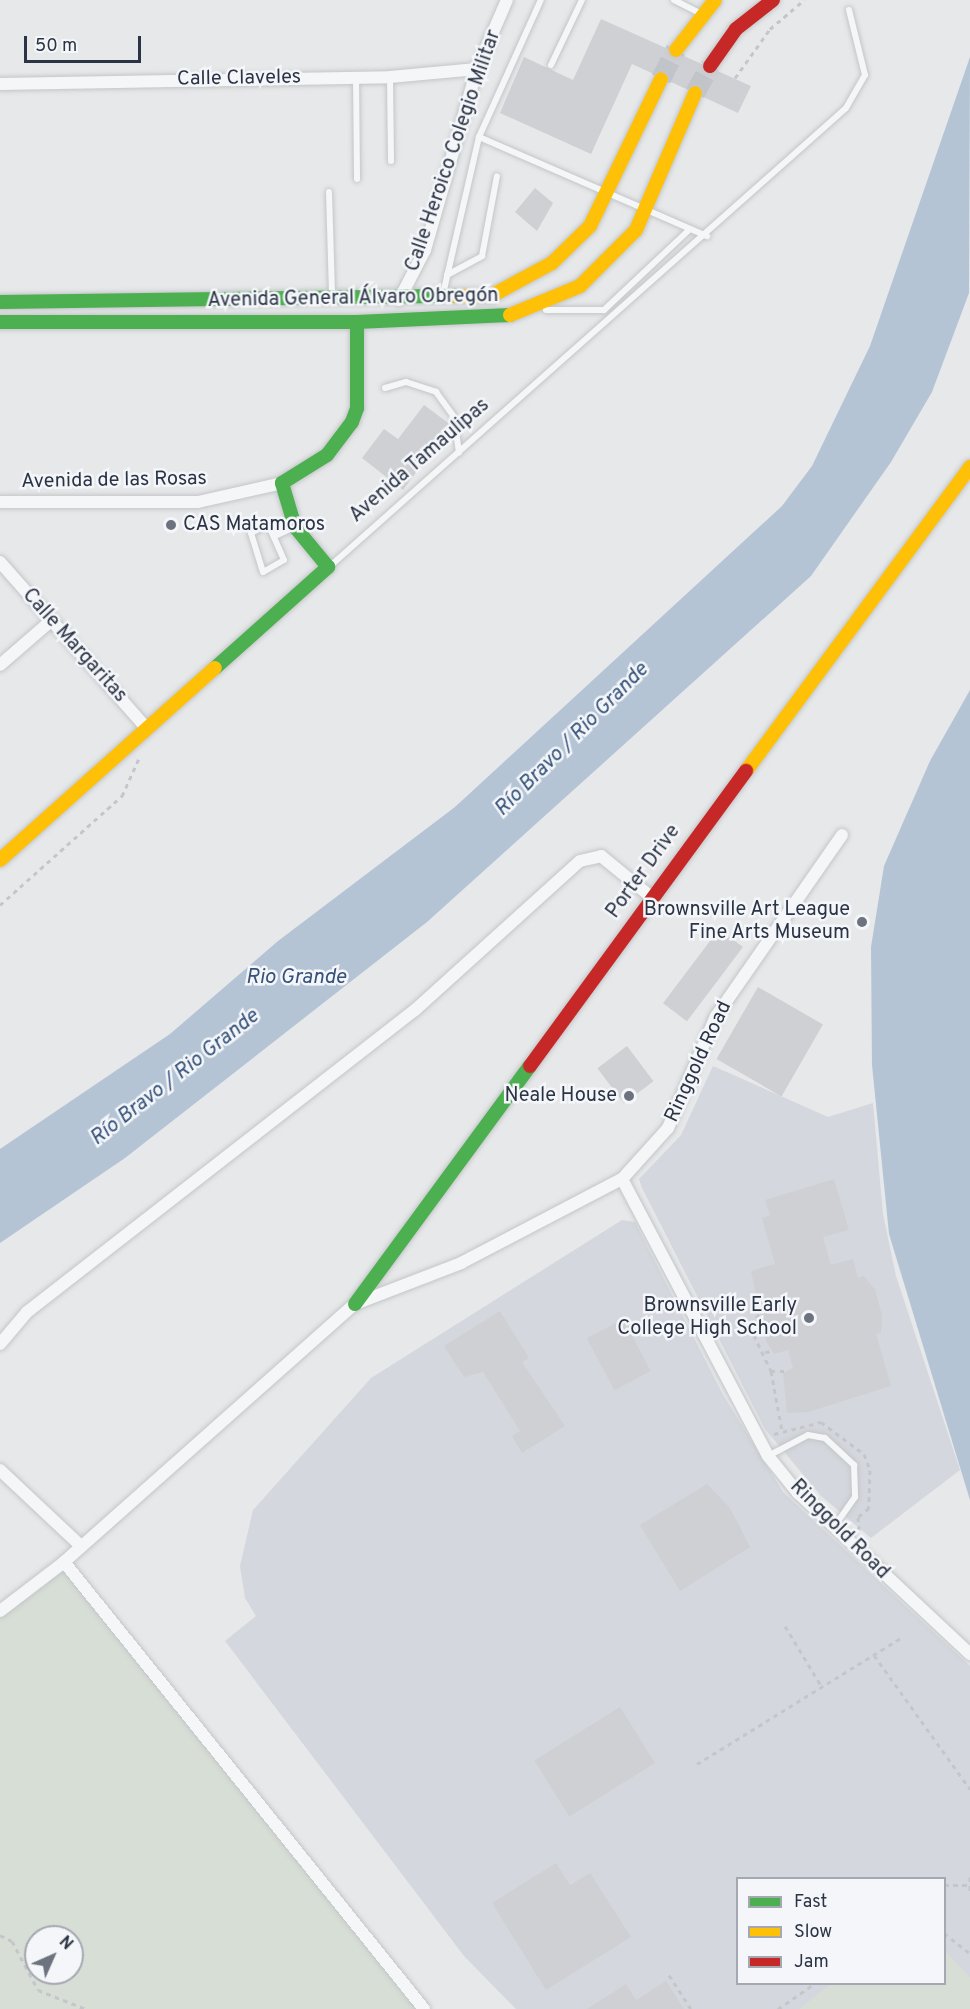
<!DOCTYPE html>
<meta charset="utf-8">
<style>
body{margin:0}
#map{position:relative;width:970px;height:2009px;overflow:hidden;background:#e6e8ea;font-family:Overpass,sans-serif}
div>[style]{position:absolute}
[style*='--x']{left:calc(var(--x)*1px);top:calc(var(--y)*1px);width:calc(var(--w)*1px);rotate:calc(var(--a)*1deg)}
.built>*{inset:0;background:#d4d7dd}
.green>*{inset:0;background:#d6ded6}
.water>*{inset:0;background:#b4c4d5}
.building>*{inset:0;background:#ced0d3;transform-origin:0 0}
.primary-tunnel>*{height:20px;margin-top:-10px;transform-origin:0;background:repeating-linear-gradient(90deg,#c1c4c9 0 20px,transparent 0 30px)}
.path>*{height:3px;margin-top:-1.5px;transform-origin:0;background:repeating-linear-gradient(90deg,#c5c6ca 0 4.5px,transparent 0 9px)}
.roads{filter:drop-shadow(0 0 2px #c4c6c8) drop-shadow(0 0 2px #c4c6c8)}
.lane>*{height:6px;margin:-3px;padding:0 3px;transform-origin:3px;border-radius:3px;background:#f5f6f7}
.street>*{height:12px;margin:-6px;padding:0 6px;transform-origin:6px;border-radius:6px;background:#f5f6f7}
.fast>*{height:14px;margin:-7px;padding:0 7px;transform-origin:7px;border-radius:7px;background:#4caf50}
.slow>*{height:14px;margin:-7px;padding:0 7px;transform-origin:7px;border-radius:7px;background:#ffc107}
.jam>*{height:14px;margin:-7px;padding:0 7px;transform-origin:7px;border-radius:7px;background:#c62828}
.dots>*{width:16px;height:16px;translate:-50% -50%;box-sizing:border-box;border:3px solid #f4f6f9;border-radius:50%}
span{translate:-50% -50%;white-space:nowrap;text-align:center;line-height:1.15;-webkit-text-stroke:5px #f4f6f9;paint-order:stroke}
.street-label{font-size:20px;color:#2b3445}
.poi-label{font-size:20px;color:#2b3445}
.left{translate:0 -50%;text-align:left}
.right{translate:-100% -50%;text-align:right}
.water-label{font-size:21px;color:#34527a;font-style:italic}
.legend{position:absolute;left:736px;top:1877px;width:210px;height:108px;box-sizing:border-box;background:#f4f6f9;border:2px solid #a4a8b1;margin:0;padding:8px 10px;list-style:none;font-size:18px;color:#2b3445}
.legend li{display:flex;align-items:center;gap:12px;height:30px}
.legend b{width:30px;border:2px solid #a4a8b1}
.north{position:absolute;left:24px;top:1925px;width:60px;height:60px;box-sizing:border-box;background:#f4f6f9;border:2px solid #a4a8b1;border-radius:50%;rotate:45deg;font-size:16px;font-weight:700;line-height:24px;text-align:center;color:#2b3445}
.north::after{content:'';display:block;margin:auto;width:21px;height:27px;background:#6c737f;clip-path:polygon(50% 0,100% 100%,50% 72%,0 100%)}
.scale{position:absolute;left:24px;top:36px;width:117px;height:27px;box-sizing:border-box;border:3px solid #2b3445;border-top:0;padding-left:8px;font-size:18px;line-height:21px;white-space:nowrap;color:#2b3445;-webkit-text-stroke:4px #f4f6f9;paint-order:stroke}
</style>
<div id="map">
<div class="built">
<i style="clip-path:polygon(713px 1066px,828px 1117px,873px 1103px,883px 1214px,896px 1276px,960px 1470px,871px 1538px,821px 1496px,765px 1429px,642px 1188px,639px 1179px,681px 1135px)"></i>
<i style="clip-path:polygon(evenodd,622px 1220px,635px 1222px,722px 1393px,783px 1492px,970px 1666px,970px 2009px,516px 2009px,464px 1956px,225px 1641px,256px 1616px,245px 1598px,240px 1566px,253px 1510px,371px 1378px,622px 1220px,738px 1878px,944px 1878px,944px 1984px,738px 1984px,738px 1878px)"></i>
</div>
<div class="green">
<i style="clip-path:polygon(evenodd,64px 1562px,426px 2009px,0 2009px,0 1612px,64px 1562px,36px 1937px,72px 1937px,72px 1973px,36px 1973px,36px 1937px)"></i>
<i style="clip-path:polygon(945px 1951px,970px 1977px,970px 2009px,799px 2009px,831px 1984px,944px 1984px)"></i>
</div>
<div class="water">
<i style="clip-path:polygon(970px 57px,969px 293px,932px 392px,891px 462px,811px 576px,427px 922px,125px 1158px,0 1243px,0 1149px,170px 1034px,278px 941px,455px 807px,782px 506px,812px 466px,870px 346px)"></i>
<i style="clip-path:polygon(970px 690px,970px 1500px,889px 1234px,872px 1065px,871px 947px,884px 866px,930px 761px)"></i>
</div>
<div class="building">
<i style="clip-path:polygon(601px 19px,751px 86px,738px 113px,632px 64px,591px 154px,500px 113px,524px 57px,573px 80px)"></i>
<i style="clip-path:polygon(535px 188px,553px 203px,537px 231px,515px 212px)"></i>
<i style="clip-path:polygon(424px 405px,451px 425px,403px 490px,362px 458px,384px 429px,398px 439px)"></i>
<i style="left:719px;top:929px;width:30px;height:93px;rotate:37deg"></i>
<i style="left:758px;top:987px;width:75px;height:83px;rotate:30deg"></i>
<i style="left:627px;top:1046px;width:44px;height:37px;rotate:53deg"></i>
<i style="clip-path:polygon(834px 1179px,849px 1230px,823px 1237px,831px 1265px,853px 1259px,858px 1278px,864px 1276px,875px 1290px,882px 1315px,881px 1333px,876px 1334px,891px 1386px,808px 1412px,787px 1413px,783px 1373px,793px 1368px,788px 1350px,774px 1354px,766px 1341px,751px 1271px,775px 1264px,762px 1218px,770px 1215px,765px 1200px)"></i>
<i style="clip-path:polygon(500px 1311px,529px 1358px,522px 1362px,565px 1426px,522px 1453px,512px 1436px,520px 1431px,483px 1372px,464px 1377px,444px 1346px)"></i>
<i style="left:623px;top:1319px;width:59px;height:41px;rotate:62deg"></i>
<i style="clip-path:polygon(707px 1484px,730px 1508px,750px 1547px,680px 1591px,640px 1525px)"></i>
<i style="left:620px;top:1707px;width:66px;height:101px;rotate:58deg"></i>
<i style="clip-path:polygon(556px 1863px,570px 1885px,590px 1873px,631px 1937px,546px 1990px,492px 1903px)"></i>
<i style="clip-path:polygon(666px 1981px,684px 2009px,587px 2009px,626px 1984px,636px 2000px)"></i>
</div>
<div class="primary-tunnel">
<i style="--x:661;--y:79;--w:33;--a:-63"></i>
<i style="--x:695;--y:93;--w:31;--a:-61"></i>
</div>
<div class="path">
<i style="--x:735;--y:78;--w:60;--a:-54.5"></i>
<i style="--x:770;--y:29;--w:45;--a:-40.5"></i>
<i style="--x:0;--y:905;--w:164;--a:-41.8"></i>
<i style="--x:122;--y:796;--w:44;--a:-65.8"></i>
<i style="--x:759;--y:1314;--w:16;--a:125"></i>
<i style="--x:750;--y:1327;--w:49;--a:64.5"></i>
<i style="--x:771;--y:1371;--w:61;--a:79.6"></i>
<i style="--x:765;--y:1352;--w:6;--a:-9"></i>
<i style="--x:771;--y:1371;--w:15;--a:0"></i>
<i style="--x:774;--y:1434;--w:49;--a:-14.3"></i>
<i style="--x:821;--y:1422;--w:54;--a:36.7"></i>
<i style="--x:864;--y:1454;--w:17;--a:69"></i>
<i style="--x:870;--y:1470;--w:38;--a:92"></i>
<i style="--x:869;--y:1508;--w:14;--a:141"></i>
<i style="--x:858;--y:1517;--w:14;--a:86"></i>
<i style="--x:785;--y:1626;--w:71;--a:58.8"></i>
<i style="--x:874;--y:1655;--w:165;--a:54.4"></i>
<i style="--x:697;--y:1764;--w:242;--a:-31.7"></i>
<i style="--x:970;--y:1877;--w:17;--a:90"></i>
<i style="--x:944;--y:1885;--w:26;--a:0"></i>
<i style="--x:944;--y:1933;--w:33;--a:38"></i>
<i style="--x:0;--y:1935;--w:13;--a:27"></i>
<i style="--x:12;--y:1941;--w:55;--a:62"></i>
<i style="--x:38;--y:1990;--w:52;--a:21.6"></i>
<i style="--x:669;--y:1975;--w:40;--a:57.1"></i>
<i style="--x:778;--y:2009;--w:44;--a:-34.8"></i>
</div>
<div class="roads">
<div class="lane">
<i style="--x:674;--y:0;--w:29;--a:27"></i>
<i style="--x:551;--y:65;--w:72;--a:-64.5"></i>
<i style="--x:390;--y:77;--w:84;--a:89.3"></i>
<i style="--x:356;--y:78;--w:101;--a:89.4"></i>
<i style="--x:479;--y:137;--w:249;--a:23.5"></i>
<i style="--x:329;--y:192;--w:104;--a:88.3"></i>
<i style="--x:447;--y:275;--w:40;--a:-28"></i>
<i style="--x:482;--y:256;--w:81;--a:-79.4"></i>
<i style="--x:443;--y:294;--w:161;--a:-77.1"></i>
<i style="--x:479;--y:137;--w:150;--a:-65.7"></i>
<i style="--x:546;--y:310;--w:58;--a:0"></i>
<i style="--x:604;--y:310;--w:118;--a:-43.3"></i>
<i style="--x:385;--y:388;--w:22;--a:-16"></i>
<i style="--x:406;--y:382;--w:32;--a:18"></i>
<i style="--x:436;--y:392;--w:31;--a:54"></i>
<i style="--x:454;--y:417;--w:36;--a:82"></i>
<i style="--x:268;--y:524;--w:39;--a:66"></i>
<i style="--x:284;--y:560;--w:24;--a:150"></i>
<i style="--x:263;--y:572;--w:41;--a:-107.1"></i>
<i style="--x:251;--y:533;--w:19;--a:-28"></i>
<i style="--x:275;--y:536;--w:21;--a:-25"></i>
<i style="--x:329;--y:567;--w:691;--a:-41.6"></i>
<i style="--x:846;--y:108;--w:38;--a:-60"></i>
<i style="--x:865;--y:75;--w:67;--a:-103.8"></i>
<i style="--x:768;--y:1456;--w:45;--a:-27.7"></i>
<i style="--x:808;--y:1435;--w:17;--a:10"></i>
<i style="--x:825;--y:1438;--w:40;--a:43"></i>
<i style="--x:854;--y:1465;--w:32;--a:88"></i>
<i style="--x:855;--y:1497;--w:38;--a:125"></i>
</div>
<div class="street">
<i style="--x:0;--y:84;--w:390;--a:-1"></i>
<i style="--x:390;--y:77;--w:87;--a:-5.3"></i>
<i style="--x:399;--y:300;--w:56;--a:-62.5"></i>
<i style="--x:425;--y:250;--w:188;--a:-74"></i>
<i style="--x:477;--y:69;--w:75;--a:-66.5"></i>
<i style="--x:0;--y:502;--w:198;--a:0"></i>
<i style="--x:198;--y:502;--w:86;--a:-12.7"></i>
<i style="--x:0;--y:562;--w:222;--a:48.6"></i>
<i style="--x:0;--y:665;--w:69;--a:-40.9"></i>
<i style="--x:842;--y:835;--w:221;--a:124.8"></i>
<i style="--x:716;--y:1016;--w:122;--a:113.2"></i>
<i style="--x:668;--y:1128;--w:69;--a:132"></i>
<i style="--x:622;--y:1179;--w:313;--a:62.2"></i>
<i style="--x:768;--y:1456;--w:48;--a:51"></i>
<i style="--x:798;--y:1493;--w:236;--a:43.1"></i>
<i style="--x:0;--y:1344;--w:42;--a:-49.8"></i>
<i style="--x:27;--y:1312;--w:492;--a:-37.9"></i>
<i style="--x:415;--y:1010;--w:222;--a:-42.1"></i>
<i style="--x:580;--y:861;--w:22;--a:-13"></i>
<i style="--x:601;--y:856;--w:63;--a:39.2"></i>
<i style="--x:0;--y:1470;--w:111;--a:43.2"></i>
<i style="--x:64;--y:1562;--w:574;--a:51.15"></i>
<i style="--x:0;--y:1611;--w:81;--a:-37.4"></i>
<i style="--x:64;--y:1562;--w:389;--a:-41.6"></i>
<i style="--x:355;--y:1304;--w:114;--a:-21.1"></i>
<i style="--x:461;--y:1263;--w:182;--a:-27.6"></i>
</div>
<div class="fast">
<i style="--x:0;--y:302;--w:456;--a:-0.8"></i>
<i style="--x:0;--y:322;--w:357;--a:0"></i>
<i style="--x:357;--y:322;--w:153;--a:-2.6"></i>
<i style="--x:215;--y:668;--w:152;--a:-41.8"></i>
<i style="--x:328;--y:567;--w:52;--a:-129.5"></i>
<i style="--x:295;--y:527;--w:46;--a:-106.5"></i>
<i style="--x:282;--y:483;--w:53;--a:-31.9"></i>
<i style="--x:327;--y:455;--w:41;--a:-52.9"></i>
<i style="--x:352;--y:422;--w:15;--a:-70"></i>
<i style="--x:357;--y:408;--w:86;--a:-90"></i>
<i style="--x:355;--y:1304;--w:295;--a:-53.7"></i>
</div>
<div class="slow">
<i style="--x:676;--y:50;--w:63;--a:-52"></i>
<i style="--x:456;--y:296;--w:35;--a:0"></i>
<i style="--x:491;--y:296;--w:69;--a:-28.4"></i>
<i style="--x:552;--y:263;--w:53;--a:-44.2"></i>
<i style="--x:590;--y:226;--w:163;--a:-64.2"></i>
<i style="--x:510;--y:315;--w:76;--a:-22.5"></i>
<i style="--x:580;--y:286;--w:79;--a:-45"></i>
<i style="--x:636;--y:230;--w:149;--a:-66.7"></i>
<i style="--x:746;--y:771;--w:378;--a:-53.6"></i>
<i style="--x:0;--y:860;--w:288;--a:-41.8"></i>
</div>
<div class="jam">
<i style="--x:710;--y:66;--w:45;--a:-54.9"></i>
<i style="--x:736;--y:29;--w:47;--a:-38.1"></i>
<i style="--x:530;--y:1066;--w:366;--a:-53.8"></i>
</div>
</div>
<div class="dots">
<i style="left:171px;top:525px;background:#6c737f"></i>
<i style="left:862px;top:922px;background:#6c737f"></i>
<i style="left:629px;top:1096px;background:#6c737f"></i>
<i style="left:809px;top:1318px;background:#6c737f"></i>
</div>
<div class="street-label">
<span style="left:239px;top:79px;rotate:-1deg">Calle Claveles</span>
<span style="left:454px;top:151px;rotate:-71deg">Calle Heroico Colegio Militar</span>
<span style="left:353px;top:299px;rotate:-1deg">Avenida General Álvaro Obregón</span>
<span style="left:420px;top:461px;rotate:-41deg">Avenida Tamaulipas</span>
<span style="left:114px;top:481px;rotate:-1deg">Avenida de las Rosas</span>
<span style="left:74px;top:646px;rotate:48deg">Calle Margaritas</span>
<span style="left:644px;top:872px;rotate:-54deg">Porter Drive</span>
<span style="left:699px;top:1062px;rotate:-65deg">Ringgold Road</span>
<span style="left:839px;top:1530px;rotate:45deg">Ringgold Road</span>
</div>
<div class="poi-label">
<span class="left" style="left:183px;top:525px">CAS Matamoros</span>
<span class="right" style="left:850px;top:922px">Brownsville Art League<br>Fine Arts Museum</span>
<span class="right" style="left:617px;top:1096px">Neale House</span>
<span class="right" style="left:797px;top:1318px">Brownsville Early<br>College High School</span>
</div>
<div class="water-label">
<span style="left:572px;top:740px;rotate:-45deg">Río Bravo / Rio Grande</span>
<span style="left:296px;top:978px">Rio Grande</span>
<span style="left:175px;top:1078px;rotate:-38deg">Río Bravo / Rio Grande</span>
</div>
<ul class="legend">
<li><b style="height:8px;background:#4caf50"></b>Fast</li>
<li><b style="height:8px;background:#ffc107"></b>Slow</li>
<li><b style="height:8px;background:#c62828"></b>Jam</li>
</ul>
<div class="north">N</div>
<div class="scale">50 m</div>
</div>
